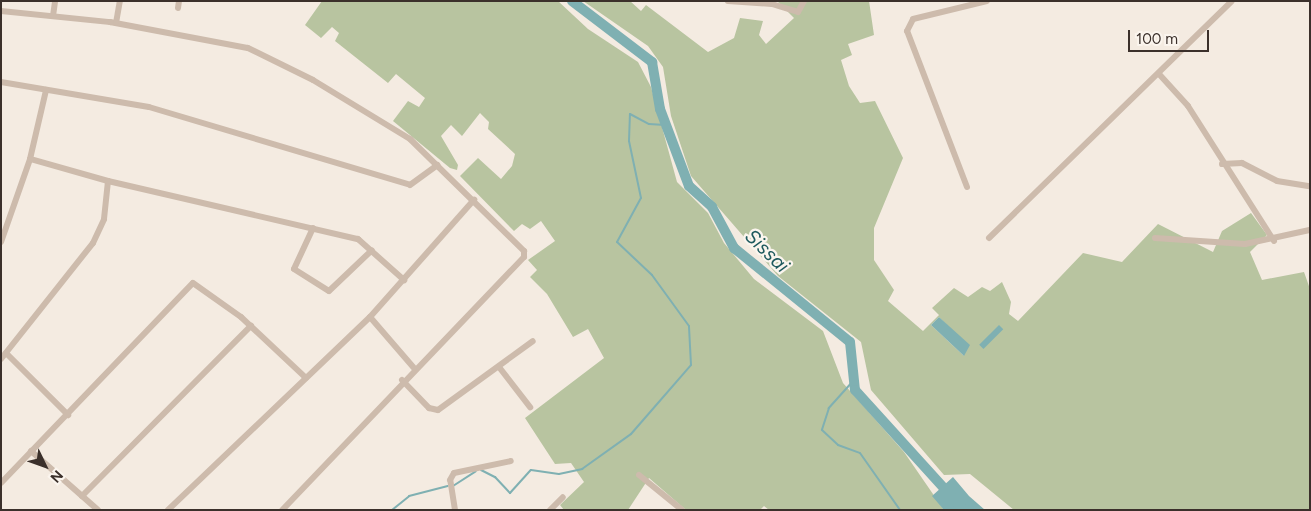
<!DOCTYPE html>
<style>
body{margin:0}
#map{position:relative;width:1311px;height:511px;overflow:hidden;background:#f4ebe1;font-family:Figtree,sans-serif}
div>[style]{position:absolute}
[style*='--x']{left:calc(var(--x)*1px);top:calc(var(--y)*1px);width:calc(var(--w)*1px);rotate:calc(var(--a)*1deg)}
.green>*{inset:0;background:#b8c4a0}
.water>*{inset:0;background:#7fb0b2;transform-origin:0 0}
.stream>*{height:2px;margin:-1px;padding:0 1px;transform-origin:1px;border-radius:1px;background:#7fb0b2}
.river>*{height:10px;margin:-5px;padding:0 5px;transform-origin:5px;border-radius:5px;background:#7fb0b2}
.minor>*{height:6px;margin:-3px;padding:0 3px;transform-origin:3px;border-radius:3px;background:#cdbbac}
span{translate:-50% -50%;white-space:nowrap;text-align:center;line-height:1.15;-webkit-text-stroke:4.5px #fbf5ee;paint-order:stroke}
.water-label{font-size:20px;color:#1f5a5e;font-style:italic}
.frame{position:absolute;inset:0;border:2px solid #3b302b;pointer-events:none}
.north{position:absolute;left:20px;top:441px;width:50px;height:50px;-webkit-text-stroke:4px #fbf5ee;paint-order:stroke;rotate:132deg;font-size:14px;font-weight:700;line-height:20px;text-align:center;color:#3b302b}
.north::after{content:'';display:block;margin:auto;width:18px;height:22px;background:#3b302b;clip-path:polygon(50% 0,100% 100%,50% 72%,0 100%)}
.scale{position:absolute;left:1128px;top:30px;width:81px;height:22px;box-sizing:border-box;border:2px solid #3b302b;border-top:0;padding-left:6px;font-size:15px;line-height:18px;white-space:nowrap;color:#3b302b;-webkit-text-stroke:4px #fbf5ee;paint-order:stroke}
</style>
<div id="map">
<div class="green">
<i style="clip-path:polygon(322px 1px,558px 1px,588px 29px,638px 62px,651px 87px,677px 182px,708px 213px,724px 243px,754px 279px,823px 331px,843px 383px,904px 452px,944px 510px,769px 510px,764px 506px,760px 510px,686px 510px,649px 478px,628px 510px,564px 510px,560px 505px,584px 482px,571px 463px,555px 464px,525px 418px,604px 358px,588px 329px,573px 337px,547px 294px,530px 277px,537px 270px,528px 260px,555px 241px,541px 221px,530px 229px,522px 224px,514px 231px,460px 176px,478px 158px,501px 179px,512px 166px,515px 154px,488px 129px,489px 122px,480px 113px,462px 136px,451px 125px,441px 136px,458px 165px,457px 170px,450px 168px,393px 121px,408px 101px,419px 107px,425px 98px,396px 74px,388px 83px,335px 41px,339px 33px,332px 27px,321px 38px,305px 25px)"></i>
<i style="clip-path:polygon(evenodd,583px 1px,630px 1px,641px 11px,646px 5px,708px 52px,734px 38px,740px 18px,763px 21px,759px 35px,766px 44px,794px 18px,777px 1px,869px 1px,874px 35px,848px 44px,852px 55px,841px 60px,849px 86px,860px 103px,875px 101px,903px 158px,874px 228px,874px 260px,894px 290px,888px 301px,923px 331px,939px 315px,932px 308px,954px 288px,968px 297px,982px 287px,990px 291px,1002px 282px,1011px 302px,1009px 314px,1018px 321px,1083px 253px,1122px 262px,1158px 224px,1213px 252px,1222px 231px,1251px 213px,1267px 235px,1250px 252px,1262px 280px,1304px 272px,1310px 289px,1310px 510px,1014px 510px,970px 474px,944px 475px,871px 390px,861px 342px,778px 276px,691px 176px,671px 116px,663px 67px,648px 46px,583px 1px,939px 317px,954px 332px,964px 356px,931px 325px,939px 317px)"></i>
</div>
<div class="water">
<i style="clip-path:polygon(939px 317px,970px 345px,964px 356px,931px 325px)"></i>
<i style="left:999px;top:325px;width:6px;height:28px;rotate:45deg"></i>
<i style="clip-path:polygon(953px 477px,969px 496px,985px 510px,944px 510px,932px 496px)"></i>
</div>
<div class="stream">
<i style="--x:854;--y:380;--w:38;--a:132"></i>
<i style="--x:829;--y:408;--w:23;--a:108"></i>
<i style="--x:822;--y:430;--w:22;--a:43"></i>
<i style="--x:838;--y:445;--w:23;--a:20"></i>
<i style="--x:860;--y:453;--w:70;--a:54.9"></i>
<i style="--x:481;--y:470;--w:16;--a:27"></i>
<i style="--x:495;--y:477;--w:22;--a:47"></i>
<i style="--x:510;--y:493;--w:31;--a:-48"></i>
<i style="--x:531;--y:470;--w:28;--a:8"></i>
<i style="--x:559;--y:474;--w:24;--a:-12"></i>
<i style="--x:582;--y:469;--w:60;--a:-35.5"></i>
<i style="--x:631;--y:434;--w:91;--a:-49"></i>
<i style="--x:691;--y:365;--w:39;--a:-93"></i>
<i style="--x:689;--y:326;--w:63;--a:-126"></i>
<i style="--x:652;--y:275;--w:48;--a:-136.7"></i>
<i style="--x:617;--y:242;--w:50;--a:-61.4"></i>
<i style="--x:641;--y:198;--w:58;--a:-101.9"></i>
<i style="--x:629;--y:141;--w:27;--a:-88"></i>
<i style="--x:630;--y:114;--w:21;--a:28"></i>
<i style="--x:649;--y:124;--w:16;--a:4"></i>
<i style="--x:453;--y:486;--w:27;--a:-33"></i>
<i style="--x:392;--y:510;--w:22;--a:-39"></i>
<i style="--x:409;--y:496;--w:40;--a:-14.4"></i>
</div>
<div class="river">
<i style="--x:572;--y:1;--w:101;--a:37.3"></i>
<i style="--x:652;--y:62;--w:48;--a:80.3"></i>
<i style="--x:660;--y:109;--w:82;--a:69.4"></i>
<i style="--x:689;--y:186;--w:31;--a:42"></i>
<i style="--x:712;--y:207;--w:47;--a:61.8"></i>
<i style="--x:734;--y:248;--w:149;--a:39"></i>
<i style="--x:850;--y:342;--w:48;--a:84.1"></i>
<i style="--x:855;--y:390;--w:162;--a:47.8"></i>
</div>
<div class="minor">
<i style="--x:728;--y:1;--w:44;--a:3.9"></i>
<i style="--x:772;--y:4;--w:27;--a:17"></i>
<i style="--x:798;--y:12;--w:13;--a:-61"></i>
<i style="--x:178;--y:8;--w:7;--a:-82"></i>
<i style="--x:1;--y:11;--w:110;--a:5.8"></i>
<i style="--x:110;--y:22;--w:140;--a:10.7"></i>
<i style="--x:248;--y:48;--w:72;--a:26.2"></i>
<i style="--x:313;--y:80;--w:114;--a:31.3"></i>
<i style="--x:410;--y:139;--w:160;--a:44.5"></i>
<i style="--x:524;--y:251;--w:6;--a:90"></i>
<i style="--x:524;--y:257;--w:350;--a:133.7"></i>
<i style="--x:53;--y:16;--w:15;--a:-82"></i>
<i style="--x:116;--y:23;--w:22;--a:-80"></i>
<i style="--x:1159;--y:74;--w:43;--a:47.8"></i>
<i style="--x:1188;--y:106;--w:160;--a:57.5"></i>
<i style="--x:1;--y:82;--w:150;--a:9.6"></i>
<i style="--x:149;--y:107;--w:272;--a:16.6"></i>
<i style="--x:410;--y:185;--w:34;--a:-36"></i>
<i style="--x:1222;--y:164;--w:20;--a:-3"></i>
<i style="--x:1242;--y:163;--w:39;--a:27"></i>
<i style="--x:1277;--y:181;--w:33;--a:9"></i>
<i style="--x:108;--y:181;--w:257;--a:13.1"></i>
<i style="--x:358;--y:239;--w:62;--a:41.7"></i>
<i style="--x:967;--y:187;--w:167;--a:-111"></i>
<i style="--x:907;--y:31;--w:13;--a:-63"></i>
<i style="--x:913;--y:19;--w:76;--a:-13.7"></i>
<i style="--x:313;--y:228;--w:45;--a:114.9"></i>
<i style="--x:294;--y:269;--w:41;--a:32.2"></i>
<i style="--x:329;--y:291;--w:59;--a:-43.6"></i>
<i style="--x:989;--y:238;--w:339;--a:-44.3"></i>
<i style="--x:1155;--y:238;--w:90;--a:3.8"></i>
<i style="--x:1245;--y:244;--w:66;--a:-12.2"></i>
<i style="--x:1;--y:242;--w:88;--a:-70.7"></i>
<i style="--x:30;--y:159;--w:71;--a:-76.9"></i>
<i style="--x:370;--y:317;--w:67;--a:49.2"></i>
<i style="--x:6;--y:353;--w:88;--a:45"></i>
<i style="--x:1;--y:359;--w:148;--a:-51.6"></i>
<i style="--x:93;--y:243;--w:26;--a:-65"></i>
<i style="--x:104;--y:219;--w:38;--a:-84"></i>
<i style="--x:108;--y:181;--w:81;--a:-164.2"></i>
<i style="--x:499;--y:367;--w:51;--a:52.2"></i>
<i style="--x:402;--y:380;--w:39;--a:46"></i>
<i style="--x:429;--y:408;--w:9;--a:13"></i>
<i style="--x:438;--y:410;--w:117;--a:-36"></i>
<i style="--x:31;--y:451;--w:89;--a:41.4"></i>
<i style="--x:639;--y:475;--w:55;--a:39.1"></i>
<i style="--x:1;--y:483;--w:277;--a:-46.2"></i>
<i style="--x:193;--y:283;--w:59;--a:35.3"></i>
<i style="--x:241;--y:317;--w:89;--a:43.2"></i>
<i style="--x:82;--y:496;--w:240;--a:-45.2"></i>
<i style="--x:168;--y:510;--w:279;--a:-43.7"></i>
<i style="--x:370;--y:317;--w:157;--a:-48.4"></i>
<i style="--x:455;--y:510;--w:30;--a:-99"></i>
<i style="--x:450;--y:480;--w:8;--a:-60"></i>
<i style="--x:454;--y:473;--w:58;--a:-11.9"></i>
<i style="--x:550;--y:510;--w:18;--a:-45"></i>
</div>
<div class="water-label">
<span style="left:767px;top:251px;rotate:44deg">Sissai</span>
</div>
<div class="frame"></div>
<div class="north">N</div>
<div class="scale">100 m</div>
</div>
